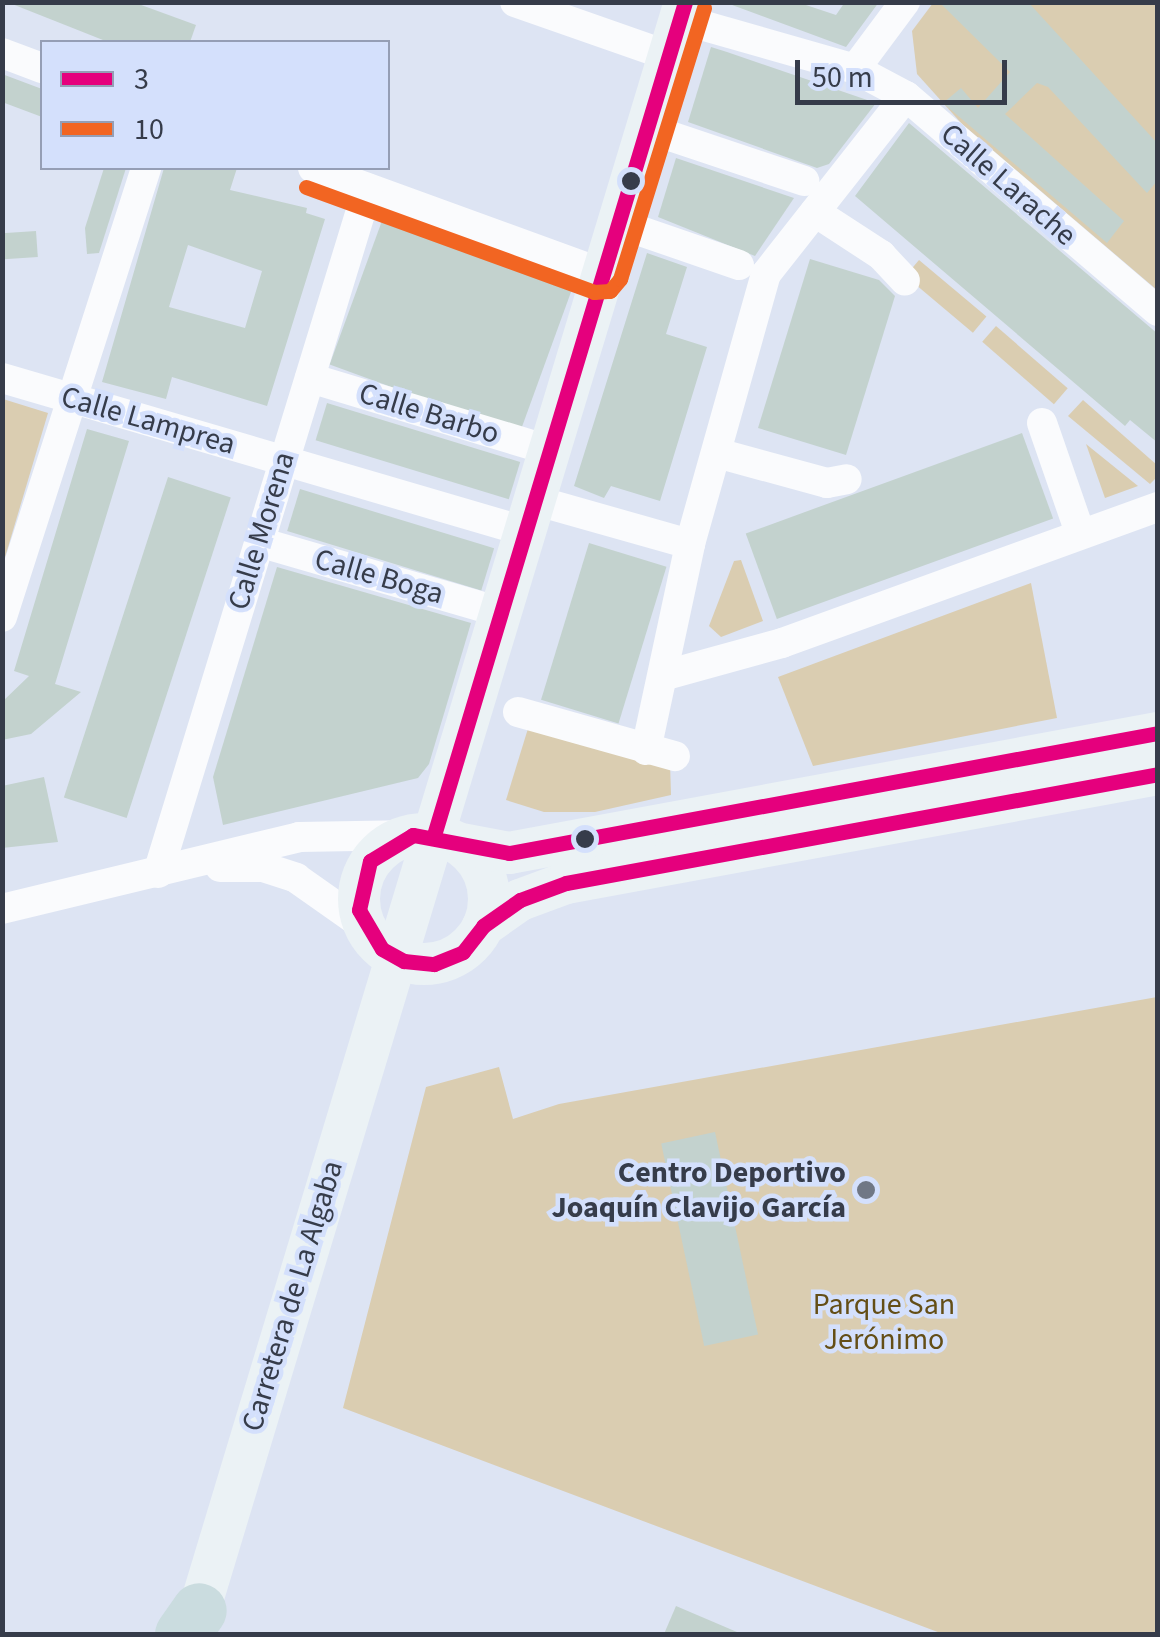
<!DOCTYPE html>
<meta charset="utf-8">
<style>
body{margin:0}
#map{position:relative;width:1160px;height:1637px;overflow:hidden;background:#dde4f3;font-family:"Source Sans 3",sans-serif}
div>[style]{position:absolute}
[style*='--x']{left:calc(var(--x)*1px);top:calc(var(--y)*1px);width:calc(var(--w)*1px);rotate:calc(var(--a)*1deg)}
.green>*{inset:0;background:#dacdb1;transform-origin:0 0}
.building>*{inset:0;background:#c3d2ce;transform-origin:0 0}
.street>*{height:30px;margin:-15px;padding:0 15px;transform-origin:15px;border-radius:15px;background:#fafbfd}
.secondary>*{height:42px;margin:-21px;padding:0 21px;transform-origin:21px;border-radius:21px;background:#ebf2f5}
.secondary>.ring{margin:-21px;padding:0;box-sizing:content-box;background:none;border:42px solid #ebf2f5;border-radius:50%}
.highway>*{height:55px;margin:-27.5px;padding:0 27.5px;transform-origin:27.5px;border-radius:27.5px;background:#cadcdf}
.bus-1>*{height:15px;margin:-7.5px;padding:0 7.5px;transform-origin:7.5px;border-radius:7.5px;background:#e5007d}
.bus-2>*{height:15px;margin:-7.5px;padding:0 7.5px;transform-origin:7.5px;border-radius:7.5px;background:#f26522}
.dots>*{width:28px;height:28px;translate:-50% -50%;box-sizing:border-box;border:5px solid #d4e0fc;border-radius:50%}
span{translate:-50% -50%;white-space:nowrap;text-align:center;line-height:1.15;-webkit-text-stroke:9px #d4e0fc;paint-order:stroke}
.street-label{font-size:30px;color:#363c4a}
.poi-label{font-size:30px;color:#363c4a;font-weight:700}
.right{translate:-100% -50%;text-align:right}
.park-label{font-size:30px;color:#644e16}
.frame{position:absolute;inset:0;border:5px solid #363c4a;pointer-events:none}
.legend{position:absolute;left:40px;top:40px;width:350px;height:130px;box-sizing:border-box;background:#d4e0fc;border:2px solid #959eb5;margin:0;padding:12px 18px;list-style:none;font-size:30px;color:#363c4a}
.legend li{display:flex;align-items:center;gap:20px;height:50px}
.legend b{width:50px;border:2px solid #959eb5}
.scale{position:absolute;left:795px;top:60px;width:212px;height:45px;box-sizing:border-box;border:5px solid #363c4a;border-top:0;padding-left:12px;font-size:30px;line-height:35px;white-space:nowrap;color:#363c4a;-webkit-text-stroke:8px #d4e0fc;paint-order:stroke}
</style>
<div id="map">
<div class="green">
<i style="clip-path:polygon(933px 3px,1157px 3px,1157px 290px,962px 124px,917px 74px,912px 31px)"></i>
<i style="left:919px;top:260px;width:88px;height:21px;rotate:40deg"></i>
<i style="left:996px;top:326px;width:95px;height:21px;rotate:41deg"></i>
<i style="clip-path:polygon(3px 399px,48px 413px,3px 564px,2px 399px)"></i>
<i style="clip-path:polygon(1083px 400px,1157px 465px,1157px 477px,1150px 484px,1068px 416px)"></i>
<i style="clip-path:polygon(1086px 444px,1138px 486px,1105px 498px)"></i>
<i style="clip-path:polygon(741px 560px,763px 621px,721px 637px,709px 626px,734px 561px)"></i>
<i style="clip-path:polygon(1031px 583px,1057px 718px,813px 766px,778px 677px)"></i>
<i style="clip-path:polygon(530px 722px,670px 763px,671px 795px,595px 812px,544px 812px,506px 800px)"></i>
<i style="clip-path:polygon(1157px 997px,1157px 1634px,943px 1634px,343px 1408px,426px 1087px,499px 1067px,513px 1119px,559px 1104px)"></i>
</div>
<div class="building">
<i style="clip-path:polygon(7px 2px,133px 2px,196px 25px,190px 42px,108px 42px)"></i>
<i style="clip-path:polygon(724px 2px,797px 2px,836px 15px,845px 2px,879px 2px,846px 47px)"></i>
<i style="clip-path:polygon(939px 2px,1028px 2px,1158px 144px,1158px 180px,1147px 193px,1048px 87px,1037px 83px,1005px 114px,1124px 221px,1107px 243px,943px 103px,961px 88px,978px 108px,1010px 72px)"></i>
<i style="clip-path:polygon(711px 47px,727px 52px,876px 103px,829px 164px,817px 168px,688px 122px)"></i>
<i style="clip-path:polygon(2px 74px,42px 89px,42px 117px,2px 102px)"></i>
<i style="clip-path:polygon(909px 123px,1158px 334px,1158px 443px,1130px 420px,1125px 426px,855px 196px)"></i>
<i style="clip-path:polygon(676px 158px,794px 198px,755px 256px,658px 217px)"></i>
<i style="clip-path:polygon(104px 168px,126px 168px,99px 253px,87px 254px,85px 228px)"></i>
<i style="clip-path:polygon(evenodd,164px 168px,237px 168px,230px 190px,307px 208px,306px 213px,325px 219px,267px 406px,172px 377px,166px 399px,102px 382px,164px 168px,188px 245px,262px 271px,245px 328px,169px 307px,188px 245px)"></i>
<i style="left:383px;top:218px;width:202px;height:156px;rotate:20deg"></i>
<i style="left:36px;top:231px;width:26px;height:34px;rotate:86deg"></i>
<i style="clip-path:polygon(647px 253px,687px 267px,666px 334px,707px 347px,660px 501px,611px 486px,604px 498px,574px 486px)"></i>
<i style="clip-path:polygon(810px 259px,879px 280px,895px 296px,846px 455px,758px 428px)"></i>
<i style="left:327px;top:403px;width:202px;height:39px;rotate:17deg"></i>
<i style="clip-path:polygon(87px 429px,129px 441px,55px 684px,81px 692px,31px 734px,2px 740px,2px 702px,29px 676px,14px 671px)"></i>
<i style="left:1022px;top:433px;width:91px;height:294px;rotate:70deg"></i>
<i style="left:168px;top:477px;width:66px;height:337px;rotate:18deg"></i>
<i style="left:300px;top:489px;width:203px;height:44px;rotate:17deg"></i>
<i style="left:589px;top:543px;width:81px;height:164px;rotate:17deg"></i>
<i style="clip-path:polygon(277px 567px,471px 623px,429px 764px,418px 778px,223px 825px,213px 777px)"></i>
<i style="clip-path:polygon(44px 777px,58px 842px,2px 848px,2px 786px)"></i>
<i style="left:715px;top:1132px;width:207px;height:55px;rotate:78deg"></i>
<i style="clip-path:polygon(676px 1606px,737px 1632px,737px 1634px,664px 1634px)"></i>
</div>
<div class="street">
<i style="--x:515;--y:2;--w:163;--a:19.3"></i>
<i style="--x:680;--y:19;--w:182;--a:15.9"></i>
<i style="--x:855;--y:69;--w:58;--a:27.9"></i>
<i style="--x:906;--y:96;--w:331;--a:40.5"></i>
<i style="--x:2;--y:53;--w:43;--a:20.6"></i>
<i style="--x:855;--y:69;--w:84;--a:-53.3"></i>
<i style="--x:646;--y:128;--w:167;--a:18.5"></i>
<i style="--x:313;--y:168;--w:307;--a:20"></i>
<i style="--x:815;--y:212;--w:79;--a:33.1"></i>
<i style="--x:881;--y:255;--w:35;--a:47"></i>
<i style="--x:617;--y:223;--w:129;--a:19"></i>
<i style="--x:2;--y:378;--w:544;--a:16.34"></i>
<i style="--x:310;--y:378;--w:250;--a:16.8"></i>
<i style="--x:1042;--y:423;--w:116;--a:70.9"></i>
<i style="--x:717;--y:453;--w:114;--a:15.3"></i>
<i style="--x:827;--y:483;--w:20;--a:-11"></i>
<i style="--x:534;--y:500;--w:162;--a:15.8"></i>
<i style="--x:259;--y:542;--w:251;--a:16.2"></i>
<i style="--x:2;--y:617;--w:472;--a:-72.2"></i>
<i style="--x:666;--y:675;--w:120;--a:-15.4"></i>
<i style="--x:782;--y:643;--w:400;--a:-19.9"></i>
<i style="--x:518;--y:712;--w:163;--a:15.7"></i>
<i style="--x:646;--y:750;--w:211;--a:-77.9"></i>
<i style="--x:690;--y:544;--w:280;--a:-74.3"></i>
<i style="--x:766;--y:274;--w:226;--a:-51.8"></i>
<i style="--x:220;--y:867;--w:43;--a:0"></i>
<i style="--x:263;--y:867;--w:35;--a:18"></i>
<i style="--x:296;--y:878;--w:83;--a:35.2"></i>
<i style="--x:158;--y:873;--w:716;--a:-72.96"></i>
<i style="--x:2;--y:909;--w:306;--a:-13.6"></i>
<i style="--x:299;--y:837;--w:114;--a:-1"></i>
</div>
<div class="secondary">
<i class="ring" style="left:359px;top:834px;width:88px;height:88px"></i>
<i style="--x:457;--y:843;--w:53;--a:10.9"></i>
<i style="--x:509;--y:853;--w:660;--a:-10.48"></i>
<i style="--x:483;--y:926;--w:45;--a:-35.1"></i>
<i style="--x:520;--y:900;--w:49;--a:-20.3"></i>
<i style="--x:566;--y:883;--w:602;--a:-10.43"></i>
<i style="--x:192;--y:1634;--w:1705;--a:-73.19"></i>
</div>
<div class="highway">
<i style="--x:182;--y:1634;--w:29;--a:-55"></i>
</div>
<div class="bus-1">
<i style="--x:1158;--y:733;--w:660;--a:169.52"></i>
<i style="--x:509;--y:853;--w:98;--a:-169.4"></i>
<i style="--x:413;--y:835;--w:50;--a:148.8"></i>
<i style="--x:370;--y:861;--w:50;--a:102.7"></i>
<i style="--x:359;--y:910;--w:45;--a:59.5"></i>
<i style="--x:382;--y:949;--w:25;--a:29"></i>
<i style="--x:404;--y:961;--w:30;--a:6"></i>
<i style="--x:434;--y:964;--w:31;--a:-22"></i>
<i style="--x:463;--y:952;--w:33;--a:-52"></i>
<i style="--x:483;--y:926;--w:45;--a:-35.1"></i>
<i style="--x:520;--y:900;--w:49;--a:-20.3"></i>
<i style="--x:566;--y:883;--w:602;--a:-10.43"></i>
<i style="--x:434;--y:835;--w:870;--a:-73.23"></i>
</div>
<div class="bus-2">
<i style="--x:306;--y:187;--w:307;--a:20"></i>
<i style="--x:594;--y:292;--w:16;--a:-4"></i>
<i style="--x:610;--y:291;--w:16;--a:-50"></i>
<i style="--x:620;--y:279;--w:284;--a:-72.8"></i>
</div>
<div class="dots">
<i style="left:631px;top:181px;background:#363c4a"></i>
<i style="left:585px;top:839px;background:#363c4a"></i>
<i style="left:866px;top:1190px;background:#707785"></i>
</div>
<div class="street-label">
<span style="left:1008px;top:185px;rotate:41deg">Calle Larache</span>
<span style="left:429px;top:414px;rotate:17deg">Calle Barbo</span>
<span style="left:148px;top:421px;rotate:16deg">Calle Lamprea</span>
<span style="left:262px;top:531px;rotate:-73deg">Calle Morena</span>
<span style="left:379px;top:577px;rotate:16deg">Calle Boga</span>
<span style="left:293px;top:1296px;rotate:-73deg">Carretera de La Algaba</span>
</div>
<div class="poi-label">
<span class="right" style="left:846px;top:1190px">Centro Deportivo<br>Joaquín Clavijo García</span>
</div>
<div class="park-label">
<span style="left:884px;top:1322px">Parque San<br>Jerónimo</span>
</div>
<div class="frame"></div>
<ul class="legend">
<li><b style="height:12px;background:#e5007d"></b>3</li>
<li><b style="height:12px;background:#f26522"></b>10</li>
</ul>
<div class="scale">50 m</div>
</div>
